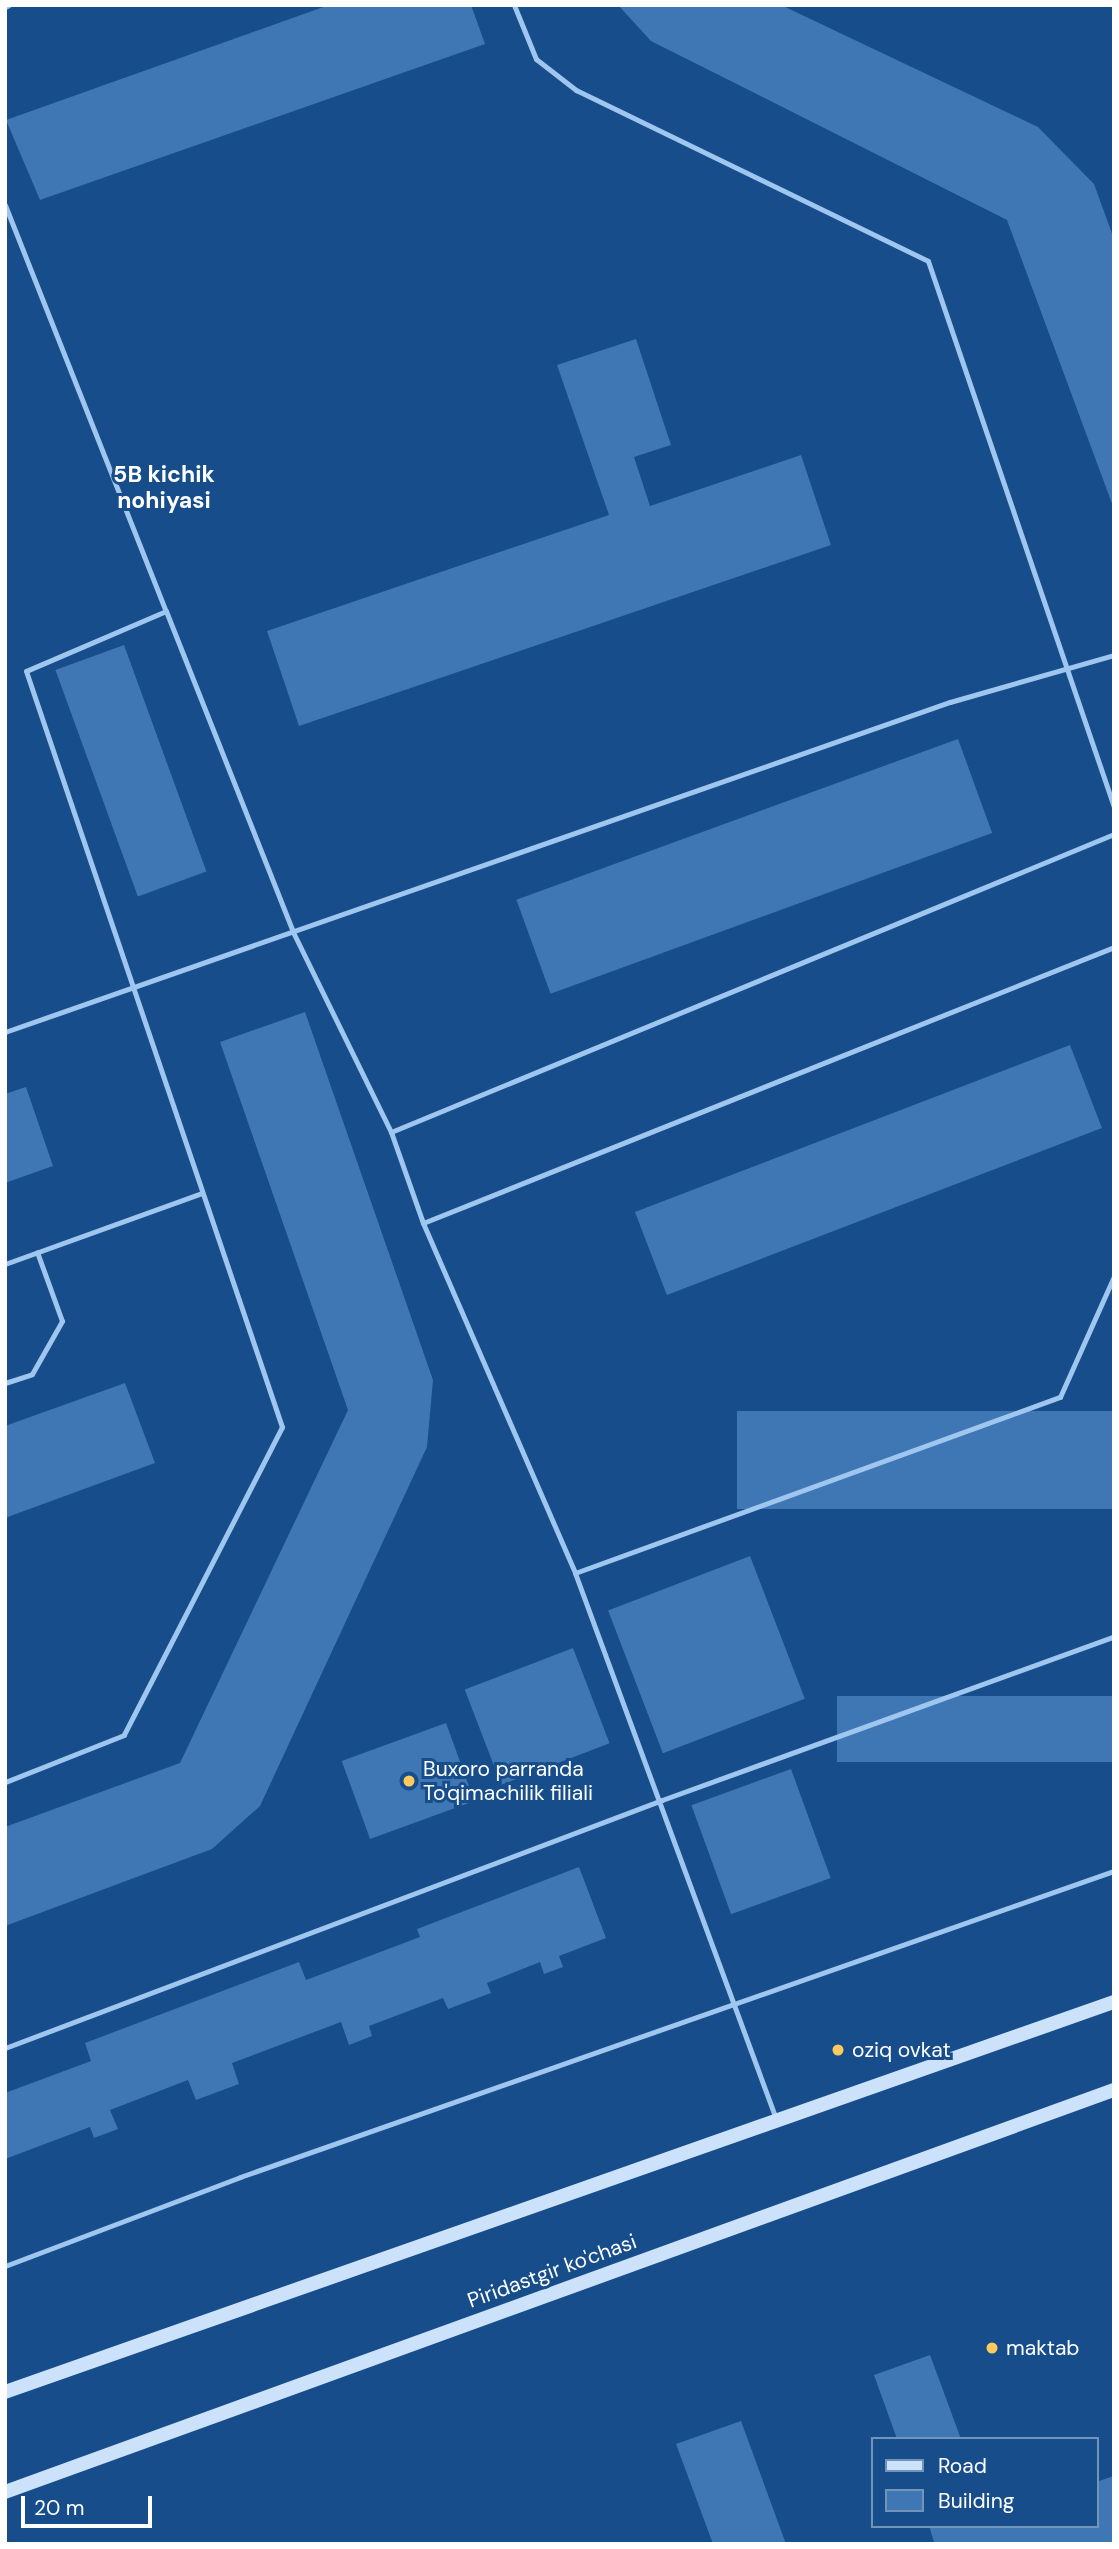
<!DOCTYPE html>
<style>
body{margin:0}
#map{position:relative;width:1119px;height:2549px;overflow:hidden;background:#164d8a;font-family:"DM Sans",sans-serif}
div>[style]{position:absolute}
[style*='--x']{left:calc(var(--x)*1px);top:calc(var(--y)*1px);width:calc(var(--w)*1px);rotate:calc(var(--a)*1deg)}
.building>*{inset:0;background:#3e77b3;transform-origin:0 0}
.service>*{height:5px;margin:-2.5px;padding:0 2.5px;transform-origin:2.5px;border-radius:2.5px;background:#9ec6ef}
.secondary>*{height:14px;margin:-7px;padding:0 7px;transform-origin:7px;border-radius:7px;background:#cce2fa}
.dots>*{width:19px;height:19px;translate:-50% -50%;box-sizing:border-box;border:4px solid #164d8a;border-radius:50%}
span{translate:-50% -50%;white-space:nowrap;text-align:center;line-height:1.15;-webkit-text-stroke:6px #164d8a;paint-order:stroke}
.poi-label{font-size:21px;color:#fff}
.left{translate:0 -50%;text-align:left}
.street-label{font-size:21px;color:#fff}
.neighbourhood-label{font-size:23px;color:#fff;font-weight:700}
.frame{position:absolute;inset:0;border:7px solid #fff;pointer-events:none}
.legend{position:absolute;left:871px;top:2437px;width:228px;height:91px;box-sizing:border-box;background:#164d8a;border:2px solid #7394b9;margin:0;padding:9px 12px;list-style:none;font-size:21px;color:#fff}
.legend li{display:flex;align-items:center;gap:14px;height:35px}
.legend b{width:35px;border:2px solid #7394b9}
.scale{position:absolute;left:21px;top:2496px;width:131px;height:32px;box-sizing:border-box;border:4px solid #fff;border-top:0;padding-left:9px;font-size:21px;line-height:24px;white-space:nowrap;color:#fff;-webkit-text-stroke:5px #164d8a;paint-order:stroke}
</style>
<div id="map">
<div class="building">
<i style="clip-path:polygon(329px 5px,471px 5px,485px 44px,40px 200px,6px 120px)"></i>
<i style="clip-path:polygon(618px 5px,781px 5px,1038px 127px,1094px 184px,1114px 239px,1114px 509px,1007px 220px,651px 41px)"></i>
<i style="clip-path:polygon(636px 339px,671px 445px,634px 457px,650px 506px,801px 455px,831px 545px,299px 726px,267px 631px,609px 515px,557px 365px)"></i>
<i style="left:124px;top:645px;width:241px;height:73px;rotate:70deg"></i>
<i style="left:958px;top:739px;width:100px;height:470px;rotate:70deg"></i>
<i style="clip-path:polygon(305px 1012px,433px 1380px,427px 1447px,260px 1806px,212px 1849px,5px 1926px,5px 1827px,180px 1763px,348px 1410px,220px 1042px)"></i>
<i style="left:1070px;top:1045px;width:89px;height:466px;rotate:69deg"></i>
<i style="clip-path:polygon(26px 1087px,53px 1166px,5px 1183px,5px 1094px)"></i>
<i style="clip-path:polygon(125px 1383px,155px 1463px,5px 1518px,5px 1426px)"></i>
<i style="left:1114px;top:1411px;width:98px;height:377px;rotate:90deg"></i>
<i style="left:750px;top:1556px;width:153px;height:152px;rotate:69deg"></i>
<i style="left:573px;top:1648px;width:102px;height:116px;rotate:69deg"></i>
<i style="left:1114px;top:1696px;width:66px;height:277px;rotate:90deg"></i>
<i style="left:446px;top:1723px;width:83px;height:111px;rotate:70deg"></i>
<i style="left:791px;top:1769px;width:116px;height:106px;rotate:70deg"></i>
<i style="clip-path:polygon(579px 1867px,606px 1938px,559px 1956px,563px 1967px,544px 1974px,540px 1962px,487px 1983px,491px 1993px,448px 2009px,443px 1998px,369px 2026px,372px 2036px,349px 2045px,341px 2022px,232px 2063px,239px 2084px,196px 2100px,188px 2080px,110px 2110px,118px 2129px,94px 2138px,90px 2127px,5px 2159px,5px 2093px,91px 2061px,85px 2043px,299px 1962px,306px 1980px,420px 1937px,417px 1929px)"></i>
<i style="clip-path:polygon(930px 2355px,961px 2439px,897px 2439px,874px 2375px)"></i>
<i style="clip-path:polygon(741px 2421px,786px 2544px,713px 2544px,676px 2444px)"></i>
<i style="clip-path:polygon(1114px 2476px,1114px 2544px,930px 2544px,934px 2542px,929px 2526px,1096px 2526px,1096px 2482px)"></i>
</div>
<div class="service">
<i style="--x:514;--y:5;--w:58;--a:67.8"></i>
<i style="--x:536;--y:59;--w:51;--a:37.8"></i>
<i style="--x:576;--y:90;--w:391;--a:25.9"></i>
<i style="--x:928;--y:261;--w:577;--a:71.19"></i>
<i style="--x:5;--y:7;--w:4;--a:-27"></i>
<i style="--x:5;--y:205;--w:437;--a:68.4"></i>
<i style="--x:166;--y:611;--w:152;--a:156.8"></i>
<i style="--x:26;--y:671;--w:798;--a:71.29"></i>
<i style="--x:282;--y:1427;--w:346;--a:117.2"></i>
<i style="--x:124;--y:1735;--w:128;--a:158.4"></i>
<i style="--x:166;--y:611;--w:345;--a:68.4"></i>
<i style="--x:293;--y:932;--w:223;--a:63.9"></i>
<i style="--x:391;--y:1132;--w:96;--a:70.6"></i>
<i style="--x:423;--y:1223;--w:382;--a:66.5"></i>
<i style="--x:575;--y:1573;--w:582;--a:69.79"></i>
<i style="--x:5;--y:1032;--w:1001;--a:-19.25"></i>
<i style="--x:950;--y:702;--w:171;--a:-16"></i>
<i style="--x:391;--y:1132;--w:782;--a:-22.4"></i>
<i style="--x:423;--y:1223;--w:744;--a:-21.77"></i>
<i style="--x:5;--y:1264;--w:209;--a:-19.8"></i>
<i style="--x:5;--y:1383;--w:28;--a:-18"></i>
<i style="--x:32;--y:1374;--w:61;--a:-60.5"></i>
<i style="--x:62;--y:1321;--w:73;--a:-109.9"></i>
<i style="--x:575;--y:1573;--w:516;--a:-19.95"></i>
<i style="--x:1060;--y:1397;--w:133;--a:-65.9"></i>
<i style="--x:5;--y:2048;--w:702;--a:-20.68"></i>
<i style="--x:662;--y:1800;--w:481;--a:-19.9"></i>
<i style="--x:5;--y:2266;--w:251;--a:-20.7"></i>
<i style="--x:240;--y:2177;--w:926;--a:-19.3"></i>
</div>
<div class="secondary">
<i style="--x:5;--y:2392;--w:1176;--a:-19.38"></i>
<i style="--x:5;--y:2492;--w:1180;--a:-19.93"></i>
</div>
<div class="dots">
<i style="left:409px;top:1781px;background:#ffca5c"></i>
<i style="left:838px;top:2050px;background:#ffca5c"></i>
<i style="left:992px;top:2348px;background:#ffca5c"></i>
</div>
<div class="poi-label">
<span class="left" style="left:423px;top:1781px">Buxoro parranda<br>To'qimachilik filiali</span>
<span class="left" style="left:852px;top:2050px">oziq ovkat</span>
<span class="left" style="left:1006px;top:2348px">maktab</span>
</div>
<div class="street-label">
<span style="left:552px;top:2271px;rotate:-20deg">Piridastgir ko'chasi</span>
</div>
<div class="neighbourhood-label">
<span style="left:164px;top:487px">5B kichik<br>nohiyasi</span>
</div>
<div class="frame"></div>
<ul class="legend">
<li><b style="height:9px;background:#cce2fa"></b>Road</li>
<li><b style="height:19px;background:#3e77b3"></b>Building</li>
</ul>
<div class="scale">20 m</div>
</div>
